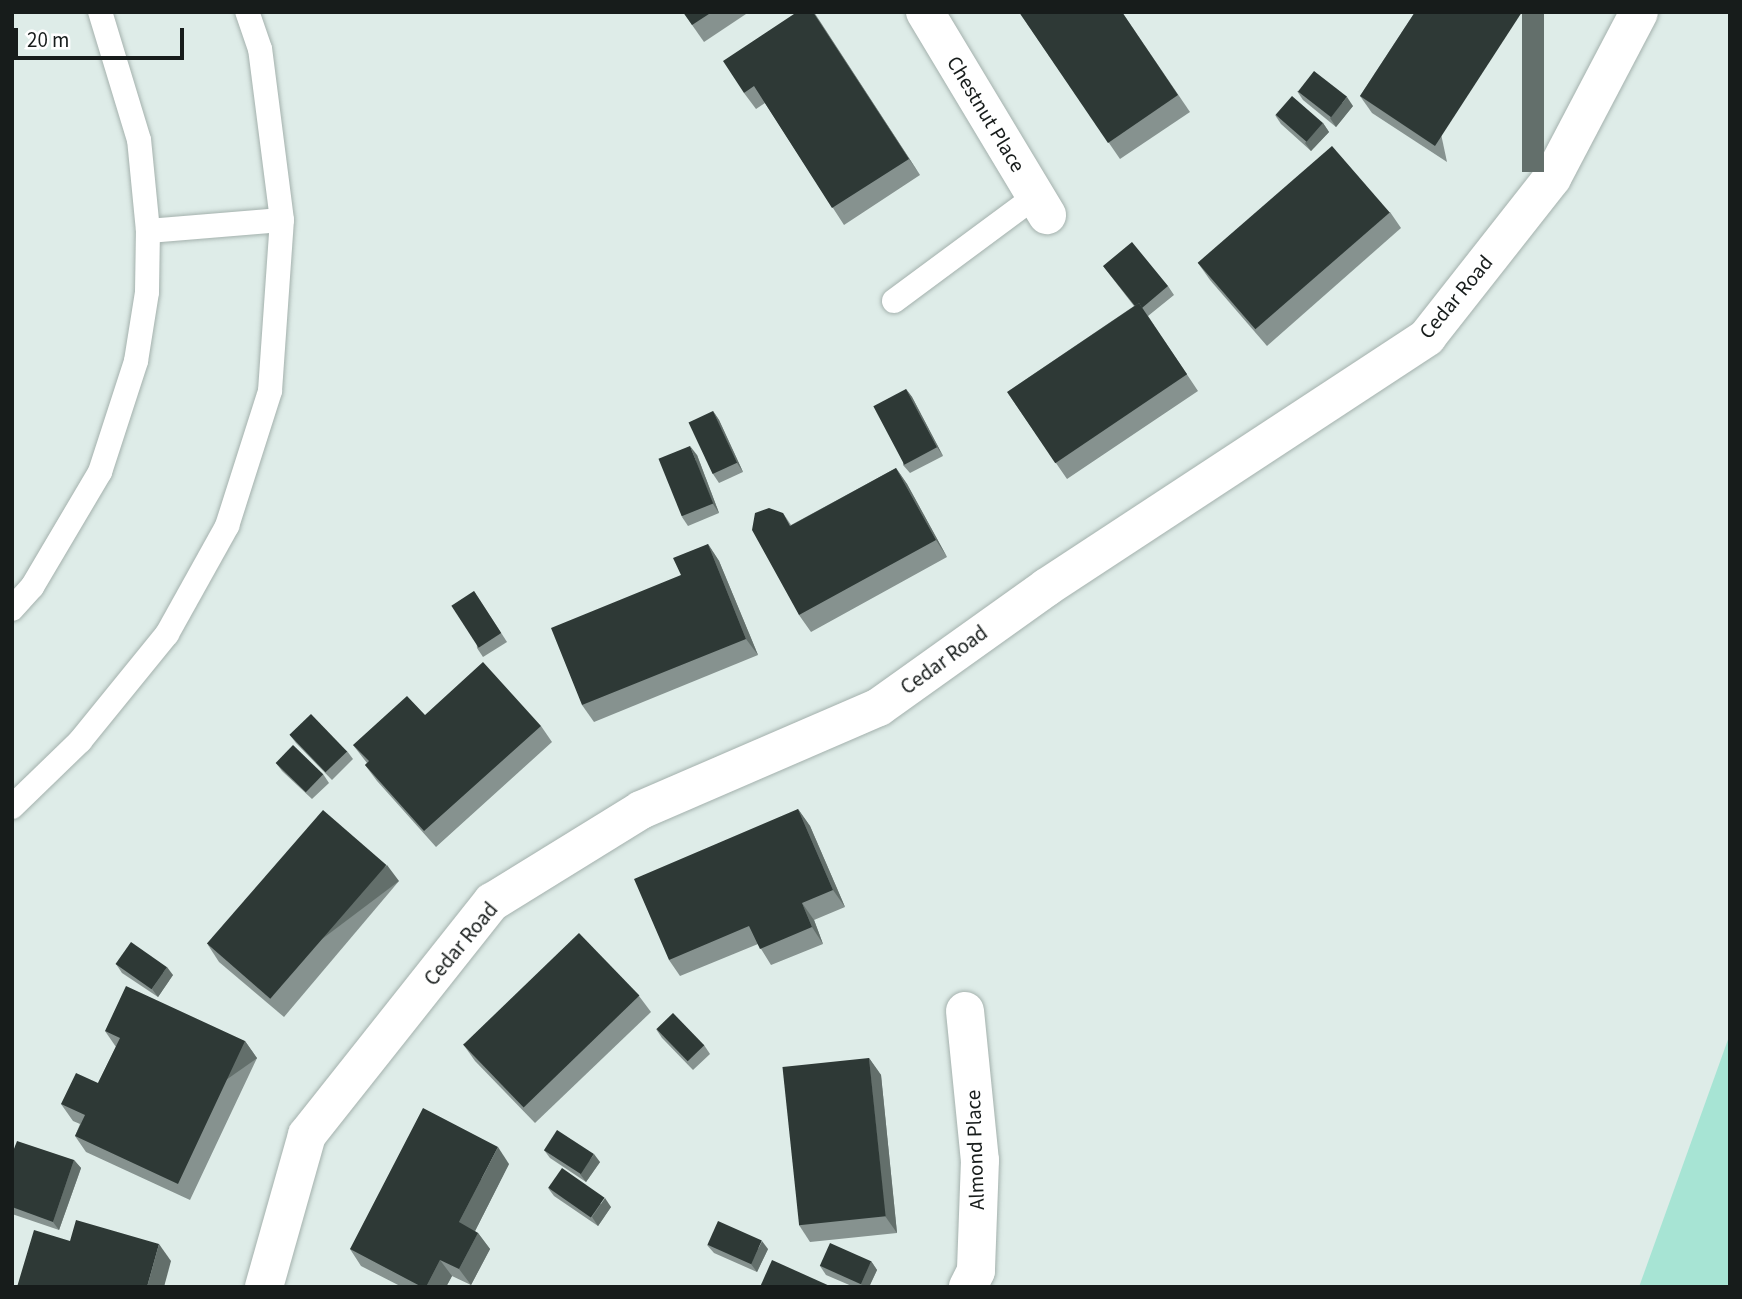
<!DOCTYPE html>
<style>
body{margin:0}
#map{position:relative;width:1742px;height:1299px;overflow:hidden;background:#deece8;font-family:"Source Sans 3",sans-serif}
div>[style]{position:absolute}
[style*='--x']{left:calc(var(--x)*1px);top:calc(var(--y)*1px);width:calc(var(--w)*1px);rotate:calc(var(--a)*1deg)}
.green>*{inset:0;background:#a7e4d4}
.roads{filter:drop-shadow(0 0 2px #a4b1ad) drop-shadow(0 0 2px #a4b1ad)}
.service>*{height:24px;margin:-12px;padding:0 12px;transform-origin:12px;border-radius:12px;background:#fff}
.minor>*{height:38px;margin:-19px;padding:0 19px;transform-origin:19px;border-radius:19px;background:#fff}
.wall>*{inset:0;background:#86928f}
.shaded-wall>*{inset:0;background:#636f6b;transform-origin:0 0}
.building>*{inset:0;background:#2e3936;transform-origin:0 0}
span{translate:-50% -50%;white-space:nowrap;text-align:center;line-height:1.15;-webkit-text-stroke:7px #fff;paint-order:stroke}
.street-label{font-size:21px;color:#171c1b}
.frame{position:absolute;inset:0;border:14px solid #171c1b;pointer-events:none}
.scale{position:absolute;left:14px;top:28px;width:170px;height:32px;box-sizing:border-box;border:4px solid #171c1b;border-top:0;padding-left:9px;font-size:21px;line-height:24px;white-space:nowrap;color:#171c1b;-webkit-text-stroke:5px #fff;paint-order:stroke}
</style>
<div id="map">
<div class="green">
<i style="clip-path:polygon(1730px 1034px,1730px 1287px,1639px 1287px)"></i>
</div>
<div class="roads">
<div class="service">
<i style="--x:148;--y:231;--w:134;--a:-4.7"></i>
<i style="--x:894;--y:301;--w:177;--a:-36.5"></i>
<i style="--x:12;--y:609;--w:30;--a:-48"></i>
<i style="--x:32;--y:587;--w:134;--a:-59.4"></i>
<i style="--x:100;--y:472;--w:117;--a:-72"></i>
<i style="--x:136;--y:361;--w:70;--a:-80.9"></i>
<i style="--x:147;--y:292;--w:61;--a:-89.1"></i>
<i style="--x:148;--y:231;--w:91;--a:-95.6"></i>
<i style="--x:139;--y:140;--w:134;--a:-106.9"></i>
<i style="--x:12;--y:807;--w:95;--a:-44.1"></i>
<i style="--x:80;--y:741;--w:138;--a:-50.9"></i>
<i style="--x:167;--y:634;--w:124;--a:-60.9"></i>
<i style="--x:227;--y:526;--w:142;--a:-72.3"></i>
<i style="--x:270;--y:391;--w:171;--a:-86"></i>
<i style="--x:282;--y:220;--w:172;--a:-97.3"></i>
<i style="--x:260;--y:49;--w:39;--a:-109"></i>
</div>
<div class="minor">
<i style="--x:925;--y:12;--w:237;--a:59"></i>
<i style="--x:965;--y:1011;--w:150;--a:84.3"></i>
<i style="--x:980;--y:1160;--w:111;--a:92.1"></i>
<i style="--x:976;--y:1271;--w:18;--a:117"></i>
<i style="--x:264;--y:1287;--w:158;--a:-74.2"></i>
<i style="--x:307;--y:1135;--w:298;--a:-51.6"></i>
<i style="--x:492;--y:902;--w:175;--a:-31.7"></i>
<i style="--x:641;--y:810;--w:259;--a:-23.4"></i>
<i style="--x:879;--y:707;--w:206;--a:-35.5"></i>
<i style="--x:1047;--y:587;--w:455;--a:-33.3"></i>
<i style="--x:1427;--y:337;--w:202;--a:-51.8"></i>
<i style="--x:1552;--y:178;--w:187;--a:-62.3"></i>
</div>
</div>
<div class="wall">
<i style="clip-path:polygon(683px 12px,749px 12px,704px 42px)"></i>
<i style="clip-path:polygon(814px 12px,920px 175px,844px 225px,765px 103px,756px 109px,744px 93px)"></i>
<i style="clip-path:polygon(1019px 12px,1122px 12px,1190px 112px,1120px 159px)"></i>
<i style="clip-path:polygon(1415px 12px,1447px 162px,1372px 113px,1360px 96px)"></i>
<i style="clip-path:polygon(1297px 91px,1353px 106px,1336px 127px,1303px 100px)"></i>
<i style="clip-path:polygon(1275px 115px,1323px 123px,1329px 132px,1311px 151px,1281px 124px)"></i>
<i style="clip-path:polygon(1390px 212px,1401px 228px,1267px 346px,1210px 280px,1198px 263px)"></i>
<i style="clip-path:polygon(1103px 266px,1168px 286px,1174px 295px,1148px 316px,1198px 391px,1067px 479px,1007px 392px,1134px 306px)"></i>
<i style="clip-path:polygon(906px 389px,912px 397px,943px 456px,910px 473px,903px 465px)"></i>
<i style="clip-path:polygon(713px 411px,719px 420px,743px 472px,719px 483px,713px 474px)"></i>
<i style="clip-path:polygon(697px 455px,719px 513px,688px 526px,682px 517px)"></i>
<i style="clip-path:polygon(896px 468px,907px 484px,947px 557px,811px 632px,799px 615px,783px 513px,791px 525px)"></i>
<i style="clip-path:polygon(708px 544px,719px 561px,758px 655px,594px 722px,582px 705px,681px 575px)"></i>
<i style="clip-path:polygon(474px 591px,507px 642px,483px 657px,477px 648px)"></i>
<i style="clip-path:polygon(541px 726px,552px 742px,436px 847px,377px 781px,365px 765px,367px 763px,353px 745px)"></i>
<i style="clip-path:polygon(290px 735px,347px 751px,353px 759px,332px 780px,296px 743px)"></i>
<i style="clip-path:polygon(276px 763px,323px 774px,329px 783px,312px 799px,282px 771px)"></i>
<i style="clip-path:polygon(798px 809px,810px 826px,845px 907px,814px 920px,823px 944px,771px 965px,758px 944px,680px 976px,669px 960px)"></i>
<i style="clip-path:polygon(399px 881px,284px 1017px,219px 962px,208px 945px)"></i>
<i style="clip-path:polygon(116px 964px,173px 975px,158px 997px,122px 973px)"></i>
<i style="clip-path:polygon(639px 996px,651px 1012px,535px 1123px,475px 1061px,463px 1044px)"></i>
<i style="clip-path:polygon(656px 1029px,704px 1045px,710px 1054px,693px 1070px,662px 1038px)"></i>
<i style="clip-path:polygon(105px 1031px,245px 1041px,257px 1058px,190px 1200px,86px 1152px,75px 1136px,80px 1124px,73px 1121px,61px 1104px,98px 1083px,116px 1047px)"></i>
<i style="clip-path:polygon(869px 1058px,881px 1075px,897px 1233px,810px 1242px,799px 1225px)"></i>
<i style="clip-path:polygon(544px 1150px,600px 1162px,586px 1182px,550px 1158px)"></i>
<i style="clip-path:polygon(12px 1154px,74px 1160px,81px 1168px,59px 1230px,12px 1214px)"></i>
<i style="clip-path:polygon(509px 1164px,475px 1231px,478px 1233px,490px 1249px,471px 1285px,452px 1276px,446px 1287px,402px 1287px,361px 1266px,350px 1249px)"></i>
<i style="clip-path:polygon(548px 1188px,611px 1207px,598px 1226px,554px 1196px)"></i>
<i style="clip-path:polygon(707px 1245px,768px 1249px,757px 1272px,714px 1253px)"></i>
<i style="clip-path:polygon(871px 1261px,877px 1270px,869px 1287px,854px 1287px,826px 1275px,820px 1266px)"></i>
</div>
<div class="shaded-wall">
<i style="clip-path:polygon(813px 12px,820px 22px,920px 175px,909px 159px)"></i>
<i style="left:1522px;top:12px;width:22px;height:160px"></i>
<i style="clip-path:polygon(1347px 97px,1353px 106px,1336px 127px,1330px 118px)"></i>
<i style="clip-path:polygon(1323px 123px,1329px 132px,1311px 151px,1305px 143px)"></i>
<i style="clip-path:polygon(906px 389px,912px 397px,943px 456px,937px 447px)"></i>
<i style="clip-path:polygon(713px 411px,719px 420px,743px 472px,737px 463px)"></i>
<i style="clip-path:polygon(690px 446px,697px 455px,719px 513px,713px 504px)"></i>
<i style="clip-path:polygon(896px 468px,907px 484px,947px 557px,936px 540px)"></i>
<i style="clip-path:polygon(708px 544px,719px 561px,758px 655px,746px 639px)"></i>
<i style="clip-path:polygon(798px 809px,810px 826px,845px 907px,833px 890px)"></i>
<i style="left:387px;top:865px;width:20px;height:177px;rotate:53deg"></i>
<i style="clip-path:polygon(802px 903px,814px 920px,823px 944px,812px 927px)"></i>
<i style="clip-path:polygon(167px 967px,173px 975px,158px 997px,152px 989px)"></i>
<i style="left:245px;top:1041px;width:21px;height:158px;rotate:55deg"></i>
<i style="clip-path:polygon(869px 1058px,881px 1075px,897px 1233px,885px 1216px)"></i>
<i style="clip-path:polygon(498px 1147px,509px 1164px,471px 1239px,459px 1222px)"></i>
<i style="clip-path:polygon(594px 1154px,600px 1162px,586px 1182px,580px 1174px)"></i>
<i style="clip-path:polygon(74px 1160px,81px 1168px,59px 1230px,53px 1222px)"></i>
<i style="clip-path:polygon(605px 1198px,611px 1207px,598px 1226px,592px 1217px)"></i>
<i style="clip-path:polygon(478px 1233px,490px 1249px,471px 1285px,459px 1269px)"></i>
<i style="clip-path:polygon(762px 1241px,768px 1249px,757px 1272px,751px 1264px)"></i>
<i style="clip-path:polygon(159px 1244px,171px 1261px,164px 1287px,147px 1287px)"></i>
<i style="clip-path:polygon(440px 1260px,452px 1276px,446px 1287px,426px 1287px)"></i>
<i style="clip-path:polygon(871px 1261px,877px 1270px,869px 1287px,863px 1287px,861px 1284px)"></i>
</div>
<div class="building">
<i style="clip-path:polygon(683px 12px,712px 12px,692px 25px)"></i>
<i style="clip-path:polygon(797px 12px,813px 12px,909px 159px,832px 208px,754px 86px,744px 93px,723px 61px)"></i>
<i style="clip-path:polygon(1019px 12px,1122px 12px,1178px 95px,1108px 143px)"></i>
<i style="clip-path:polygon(1415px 12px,1522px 12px,1435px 146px,1360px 96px)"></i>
<i style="left:1314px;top:71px;width:42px;height:26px;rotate:38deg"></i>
<i style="left:1292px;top:96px;width:41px;height:25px;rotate:41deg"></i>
<i style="left:1332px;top:146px;width:88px;height:178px;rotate:49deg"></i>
<i style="clip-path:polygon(1132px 242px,1168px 286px,1142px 308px,1139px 303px,1135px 306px,1103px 266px)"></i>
<i style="left:1139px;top:303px;width:86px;height:159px;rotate:56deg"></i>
<i style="left:906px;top:389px;width:66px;height:37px;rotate:62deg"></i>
<i style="left:713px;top:411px;width:57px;height:27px;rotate:65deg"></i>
<i style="left:690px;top:446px;width:62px;height:34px;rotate:68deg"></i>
<i style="clip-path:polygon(896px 468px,936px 540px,799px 615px,752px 530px,755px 513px,769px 508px,783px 513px,790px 526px)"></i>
<i style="clip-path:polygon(708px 544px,746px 639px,582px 705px,551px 628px,681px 575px,673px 558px)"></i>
<i style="left:474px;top:591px;width:50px;height:27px;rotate:57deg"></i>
<i style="clip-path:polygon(483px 662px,541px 726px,424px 831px,365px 765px,369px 761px,353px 745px,407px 696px,425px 715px)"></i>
<i style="left:311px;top:714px;width:52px;height:30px;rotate:46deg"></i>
<i style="left:293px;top:745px;width:42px;height:25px;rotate:44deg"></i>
<i style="clip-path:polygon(798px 809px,833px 890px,802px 903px,812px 927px,760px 949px,749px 926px,669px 960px,634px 879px)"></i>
<i style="left:323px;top:810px;width:84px;height:177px;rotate:41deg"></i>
<i style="left:579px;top:933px;width:87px;height:161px;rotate:46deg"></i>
<i style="left:131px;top:942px;width:44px;height:27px;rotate:35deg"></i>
<i style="clip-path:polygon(126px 986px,245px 1041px,178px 1184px,75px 1136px,85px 1115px,61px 1104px,76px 1073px,98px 1083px,120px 1038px,105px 1031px)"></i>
<i style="left:673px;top:1013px;width:45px;height:23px;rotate:46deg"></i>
<i style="left:869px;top:1058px;width:159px;height:87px;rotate:84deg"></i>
<i style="clip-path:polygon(423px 1108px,498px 1147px,459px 1222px,478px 1233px,459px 1269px,440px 1260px,426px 1287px,422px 1287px,350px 1249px)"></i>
<i style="left:557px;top:1130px;width:44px;height:24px;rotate:33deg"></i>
<i style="clip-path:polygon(17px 1141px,74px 1160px,53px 1222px,12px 1207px,12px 1154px)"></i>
<i style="left:562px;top:1168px;width:52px;height:24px;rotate:35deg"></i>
<i style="clip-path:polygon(76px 1220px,159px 1244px,147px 1287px,17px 1287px,34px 1230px,70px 1241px)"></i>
<i style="left:718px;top:1221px;width:48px;height:26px;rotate:24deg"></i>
<i style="left:830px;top:1243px;width:45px;height:25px;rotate:24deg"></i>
<i style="clip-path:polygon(772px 1260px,832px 1287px,760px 1287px)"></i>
</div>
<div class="street-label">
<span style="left:986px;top:114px;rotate:59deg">Chestnut Place</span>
<span style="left:1456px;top:297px;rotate:-50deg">Cedar Road</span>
<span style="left:944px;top:660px;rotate:-36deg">Cedar Road</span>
<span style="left:461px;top:944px;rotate:-50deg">Cedar Road</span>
<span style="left:975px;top:1150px;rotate:-92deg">Almond Place</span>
</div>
<div class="frame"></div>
<div class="scale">20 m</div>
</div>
